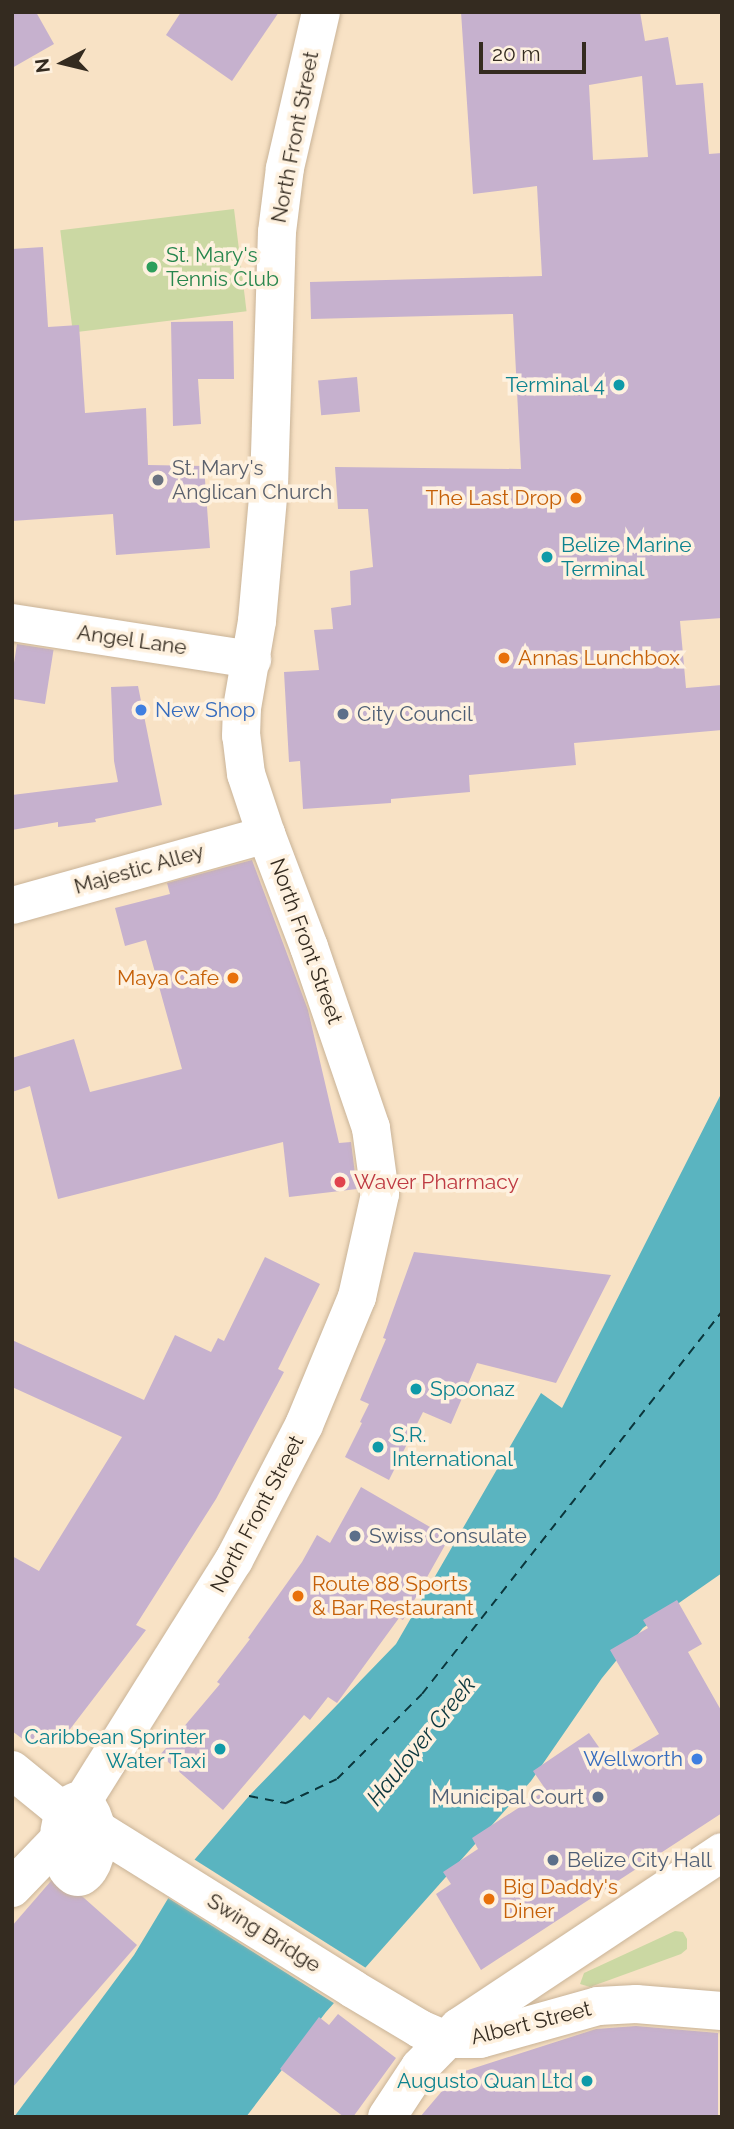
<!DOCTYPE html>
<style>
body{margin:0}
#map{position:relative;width:734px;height:2129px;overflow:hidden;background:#f8e2c5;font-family:Raleway,sans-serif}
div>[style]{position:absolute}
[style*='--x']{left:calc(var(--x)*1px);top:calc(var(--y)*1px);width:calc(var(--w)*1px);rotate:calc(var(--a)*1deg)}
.green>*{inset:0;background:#cbd8a3;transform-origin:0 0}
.water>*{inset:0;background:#5ab4c0}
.pier>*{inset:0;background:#f8e2c5}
.ferry>*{height:2px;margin-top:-1px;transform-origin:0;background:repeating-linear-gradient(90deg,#0a363c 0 9px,transparent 0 16px)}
.building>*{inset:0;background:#c6b1ce;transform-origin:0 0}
.roads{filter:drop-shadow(0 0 2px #c9b397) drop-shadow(0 0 2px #c9b397)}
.street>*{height:37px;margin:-18.5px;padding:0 18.5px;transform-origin:18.5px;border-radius:18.5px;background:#fff}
.secondary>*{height:38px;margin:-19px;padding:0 19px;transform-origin:19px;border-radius:19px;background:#fff}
.secondary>.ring{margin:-19px;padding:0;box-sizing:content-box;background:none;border:38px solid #fff;border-radius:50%}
.dots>*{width:19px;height:19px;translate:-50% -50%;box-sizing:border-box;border:4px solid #fef1df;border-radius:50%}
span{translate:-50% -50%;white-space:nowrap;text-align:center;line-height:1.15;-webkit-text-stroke:7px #fef1df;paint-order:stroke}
.street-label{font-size:21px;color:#342b20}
.leisure-label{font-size:21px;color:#27864d}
.left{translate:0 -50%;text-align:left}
.culture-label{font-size:21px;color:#0d838f}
.right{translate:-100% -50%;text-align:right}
.worship-label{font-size:21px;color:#5b616d}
.food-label{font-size:21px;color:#c56008}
.shop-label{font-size:21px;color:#366cbe}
.service-label{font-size:21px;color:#4e5e75}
.health-label{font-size:21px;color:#be3a42}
.water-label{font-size:23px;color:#0a363c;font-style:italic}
.frame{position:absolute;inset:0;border:14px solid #342b20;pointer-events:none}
.north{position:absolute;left:28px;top:28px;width:70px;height:70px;-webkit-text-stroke:5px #fef1df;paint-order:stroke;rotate:263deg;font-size:19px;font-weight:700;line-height:28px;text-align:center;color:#342b20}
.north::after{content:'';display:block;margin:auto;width:24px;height:32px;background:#342b20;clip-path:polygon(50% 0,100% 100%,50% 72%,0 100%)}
.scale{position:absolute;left:479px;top:42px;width:107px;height:32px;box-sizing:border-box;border:4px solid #342b20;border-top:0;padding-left:9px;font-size:21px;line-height:24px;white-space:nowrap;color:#342b20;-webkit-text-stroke:5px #fef1df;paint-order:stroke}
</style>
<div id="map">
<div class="green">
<i style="left:234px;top:209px;width:103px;height:175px;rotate:83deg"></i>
<i style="clip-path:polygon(675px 1931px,683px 1932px,687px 1939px,687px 1949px,681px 1954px,590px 1987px,580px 1984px,584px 1973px)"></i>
</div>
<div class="water">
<i style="clip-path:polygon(722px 1092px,722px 1573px,643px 1628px,602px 1678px,531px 1781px,326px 2012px,246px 2117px,14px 2117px,134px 1955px,184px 1872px,249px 1796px,396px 1644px,541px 1393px,562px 1408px)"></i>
</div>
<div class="pier">
<i style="clip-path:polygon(192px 1858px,366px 1968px,358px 1981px,337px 2005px,165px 1896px)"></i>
</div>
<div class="ferry">
<i style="--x:249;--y:1796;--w:38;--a:11"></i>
<i style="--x:286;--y:1803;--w:56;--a:-25.2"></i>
<i style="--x:337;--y:1779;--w:120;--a:-45"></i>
<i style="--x:422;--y:1694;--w:486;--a:-51.9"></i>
</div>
<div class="building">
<i style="clip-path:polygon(12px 12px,36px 12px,54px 44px,12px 68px)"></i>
<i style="clip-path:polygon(181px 12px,279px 12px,232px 81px,166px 35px)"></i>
<i style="clip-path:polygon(evenodd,461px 12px,640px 12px,645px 41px,668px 37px,676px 85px,703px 83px,709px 154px,722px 153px,722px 618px,680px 621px,686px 688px,722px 685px,722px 730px,574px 743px,576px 765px,469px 775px,470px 792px,391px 799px,391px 803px,303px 809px,300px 761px,289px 762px,284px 672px,319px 670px,314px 630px,333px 629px,331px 608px,351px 605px,350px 571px,373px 567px,368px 509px,338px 509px,335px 467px,521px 469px,513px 314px,311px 319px,310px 282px,542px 276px,537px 186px,473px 194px,461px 12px,642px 76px,648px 157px,593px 160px,589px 85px,642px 76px)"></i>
<i style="clip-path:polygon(43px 247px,48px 327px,79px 325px,85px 413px,146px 408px,148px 465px,204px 466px,210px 548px,116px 555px,113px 514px,12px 521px,12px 249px)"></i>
<i style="clip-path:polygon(233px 321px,234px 379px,198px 379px,201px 424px,173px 426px,171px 322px)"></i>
<i style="left:357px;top:377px;width:35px;height:39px;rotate:85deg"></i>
<i style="left:17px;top:644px;width:37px;height:55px;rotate:9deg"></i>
<i style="clip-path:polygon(138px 686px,162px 805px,95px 819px,96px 822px,58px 827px,58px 822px,12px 830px,12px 795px,118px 782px,114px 761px,111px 687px)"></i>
<i style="clip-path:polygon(252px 860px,308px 1010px,339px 1143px,351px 1142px,357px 1189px,289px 1197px,283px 1142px,58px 1199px,30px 1086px,12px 1092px,12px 1058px,74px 1039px,90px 1092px,182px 1069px,146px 940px,125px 946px,115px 908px,170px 894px,167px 883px)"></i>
<i style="clip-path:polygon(414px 1252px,611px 1275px,556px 1383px,477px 1363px,451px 1424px,423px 1412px,389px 1480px,345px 1457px,362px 1423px,360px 1422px,369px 1404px,360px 1400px,386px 1339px,383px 1338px)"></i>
<i style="clip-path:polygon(265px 1257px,320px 1284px,278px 1369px,284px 1372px,216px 1499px,136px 1625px,146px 1630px,64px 1737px,24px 1740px,12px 1731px,12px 1556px,39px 1571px,122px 1437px,12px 1387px,12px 1340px,144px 1400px,175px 1335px,211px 1352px,218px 1338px,224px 1341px)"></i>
<i style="clip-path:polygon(361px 1487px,449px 1538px,403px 1620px,399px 1618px,337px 1703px,328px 1697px,310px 1720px,304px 1715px,223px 1810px,160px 1755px,220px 1684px,217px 1682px,250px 1639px,248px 1638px,302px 1562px,317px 1535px,330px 1543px)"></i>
<i style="clip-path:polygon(677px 1600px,702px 1644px,688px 1652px,722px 1712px,722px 1813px,481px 1970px,436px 1894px,451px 1884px,443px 1872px,478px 1849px,472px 1838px,546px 1790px,533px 1771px,589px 1733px,610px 1763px,659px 1734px,610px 1650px,648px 1628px,643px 1620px)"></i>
<i style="clip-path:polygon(57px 1874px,137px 1945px,12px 2088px,12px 1926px)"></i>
<i style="clip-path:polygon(338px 2014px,396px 2058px,353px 2117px,344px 2117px,280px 2069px,319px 2017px,329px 2025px)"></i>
<i style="clip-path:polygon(636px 2026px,718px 2033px,718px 2117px,420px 2117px,448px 2084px,467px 2077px,465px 2071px,596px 2029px)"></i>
</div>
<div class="roads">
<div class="street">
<i style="--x:12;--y:622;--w:243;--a:8.8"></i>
<i style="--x:12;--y:905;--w:264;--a:-15.6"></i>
</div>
<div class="secondary">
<i style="--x:12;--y:1770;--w:63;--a:39.2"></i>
<i class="ring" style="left:59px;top:1801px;width:-6px;height:-6px"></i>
<i style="--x:82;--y:1802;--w:286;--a:-57.9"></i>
<i style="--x:234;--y:1560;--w:152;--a:-62.6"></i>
<i style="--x:304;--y:1425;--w:139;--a:-67.5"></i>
<i style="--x:357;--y:1297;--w:106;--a:-77.4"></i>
<i style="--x:380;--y:1194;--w:67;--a:-97.8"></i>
<i style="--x:371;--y:1128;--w:191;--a:-108.9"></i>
<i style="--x:309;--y:947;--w:121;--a:-110.8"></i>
<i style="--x:266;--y:834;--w:63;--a:-108.4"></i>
<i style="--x:246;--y:774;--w:38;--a:-97"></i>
<i style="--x:241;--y:736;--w:28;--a:-88"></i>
<i style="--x:242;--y:708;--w:88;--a:-80.2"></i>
<i style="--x:257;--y:621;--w:136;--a:-84.9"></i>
<i style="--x:269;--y:486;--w:254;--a:-88.2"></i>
<i style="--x:277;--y:232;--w:64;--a:-82.9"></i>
<i style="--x:285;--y:168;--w:160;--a:-77"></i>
<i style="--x:90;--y:1825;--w:310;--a:31.9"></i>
<i style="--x:353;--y:1989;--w:78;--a:30.8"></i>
<i style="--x:420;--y:2029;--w:26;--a:23"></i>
<i style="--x:444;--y:2039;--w:36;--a:0"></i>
<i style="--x:480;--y:2039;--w:123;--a:-15.6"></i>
<i style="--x:598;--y:2006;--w:38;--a:-3"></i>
<i style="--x:636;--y:2004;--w:86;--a:4.7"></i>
<i style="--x:12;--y:1888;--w:79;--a:-46"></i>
<i style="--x:387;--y:2117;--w:60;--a:-56.6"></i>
<i style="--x:420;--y:2067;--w:56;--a:-45.7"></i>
<i style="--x:459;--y:2027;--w:316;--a:-33.6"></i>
</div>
</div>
<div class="dots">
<i style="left:152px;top:267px;background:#2e9e5b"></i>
<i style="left:619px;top:385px;background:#0f9aa8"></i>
<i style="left:158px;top:480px;background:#6b7280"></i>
<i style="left:576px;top:498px;background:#e8710a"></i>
<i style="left:547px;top:557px;background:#0f9aa8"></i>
<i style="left:504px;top:658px;background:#e8710a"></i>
<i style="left:141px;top:710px;background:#3f7fe0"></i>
<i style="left:343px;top:714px;background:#5c6f8a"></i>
<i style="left:233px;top:978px;background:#e8710a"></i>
<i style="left:340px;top:1182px;background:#e0444e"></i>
<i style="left:416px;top:1389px;background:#0f9aa8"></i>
<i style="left:378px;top:1447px;background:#0f9aa8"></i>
<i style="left:355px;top:1536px;background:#5c6f8a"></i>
<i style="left:298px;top:1596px;background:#e8710a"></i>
<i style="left:220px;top:1749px;background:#0f9aa8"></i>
<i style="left:697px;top:1759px;background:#3f7fe0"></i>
<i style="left:598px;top:1797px;background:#5c6f8a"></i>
<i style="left:553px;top:1860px;background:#5c6f8a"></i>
<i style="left:489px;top:1899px;background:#e8710a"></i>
<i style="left:587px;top:2081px;background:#0f9aa8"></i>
</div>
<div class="street-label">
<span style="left:295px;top:137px;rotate:-79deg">North Front Street</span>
<span style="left:132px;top:640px;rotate:8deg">Angel Lane</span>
<span style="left:139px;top:869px;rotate:-16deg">Majestic Alley</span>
<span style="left:306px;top:941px;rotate:70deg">North Front Street</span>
<span style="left:257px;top:1514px;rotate:-62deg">North Front Street</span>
<span style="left:264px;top:1933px;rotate:32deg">Swing Bridge</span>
<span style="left:531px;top:2023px;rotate:-14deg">Albert Street</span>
</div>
<div class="leisure-label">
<span class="left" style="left:166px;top:267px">St. Mary's<br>Tennis Club</span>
</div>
<div class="culture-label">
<span class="right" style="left:605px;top:385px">Terminal 4</span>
<span class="left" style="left:561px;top:557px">Belize Marine<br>Terminal</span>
<span class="left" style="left:430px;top:1389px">Spoonaz</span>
<span class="left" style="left:392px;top:1447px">S.R.<br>International</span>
<span class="right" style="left:206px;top:1749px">Caribbean Sprinter<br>Water Taxi</span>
<span class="right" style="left:573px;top:2081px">Augusto Quan Ltd</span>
</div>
<div class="worship-label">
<span class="left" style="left:172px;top:480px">St. Mary's<br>Anglican Church</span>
</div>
<div class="food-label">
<span class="right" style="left:562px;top:498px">The Last Drop</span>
<span class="left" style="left:518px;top:658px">Annas Lunchbox</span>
<span class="right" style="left:219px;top:978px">Maya Cafe</span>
<span class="left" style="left:312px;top:1596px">Route 88 Sports<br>&amp; Bar Restaurant</span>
<span class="left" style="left:503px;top:1899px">Big Daddy's<br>Diner</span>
</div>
<div class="shop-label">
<span class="left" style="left:155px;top:710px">New Shop</span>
<span class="right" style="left:683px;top:1759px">Wellworth</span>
</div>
<div class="service-label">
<span class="left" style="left:357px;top:714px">City Council</span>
<span class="left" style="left:369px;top:1536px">Swiss Consulate</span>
<span class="right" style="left:584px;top:1797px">Municipal Court</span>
<span class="left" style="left:567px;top:1860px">Belize City Hall</span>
</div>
<div class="health-label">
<span class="left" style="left:354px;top:1182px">Waver Pharmacy</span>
</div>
<div class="water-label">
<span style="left:421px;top:1741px;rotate:-51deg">Haulover Creek</span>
</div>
<div class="frame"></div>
<div class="north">N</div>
<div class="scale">20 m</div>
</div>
